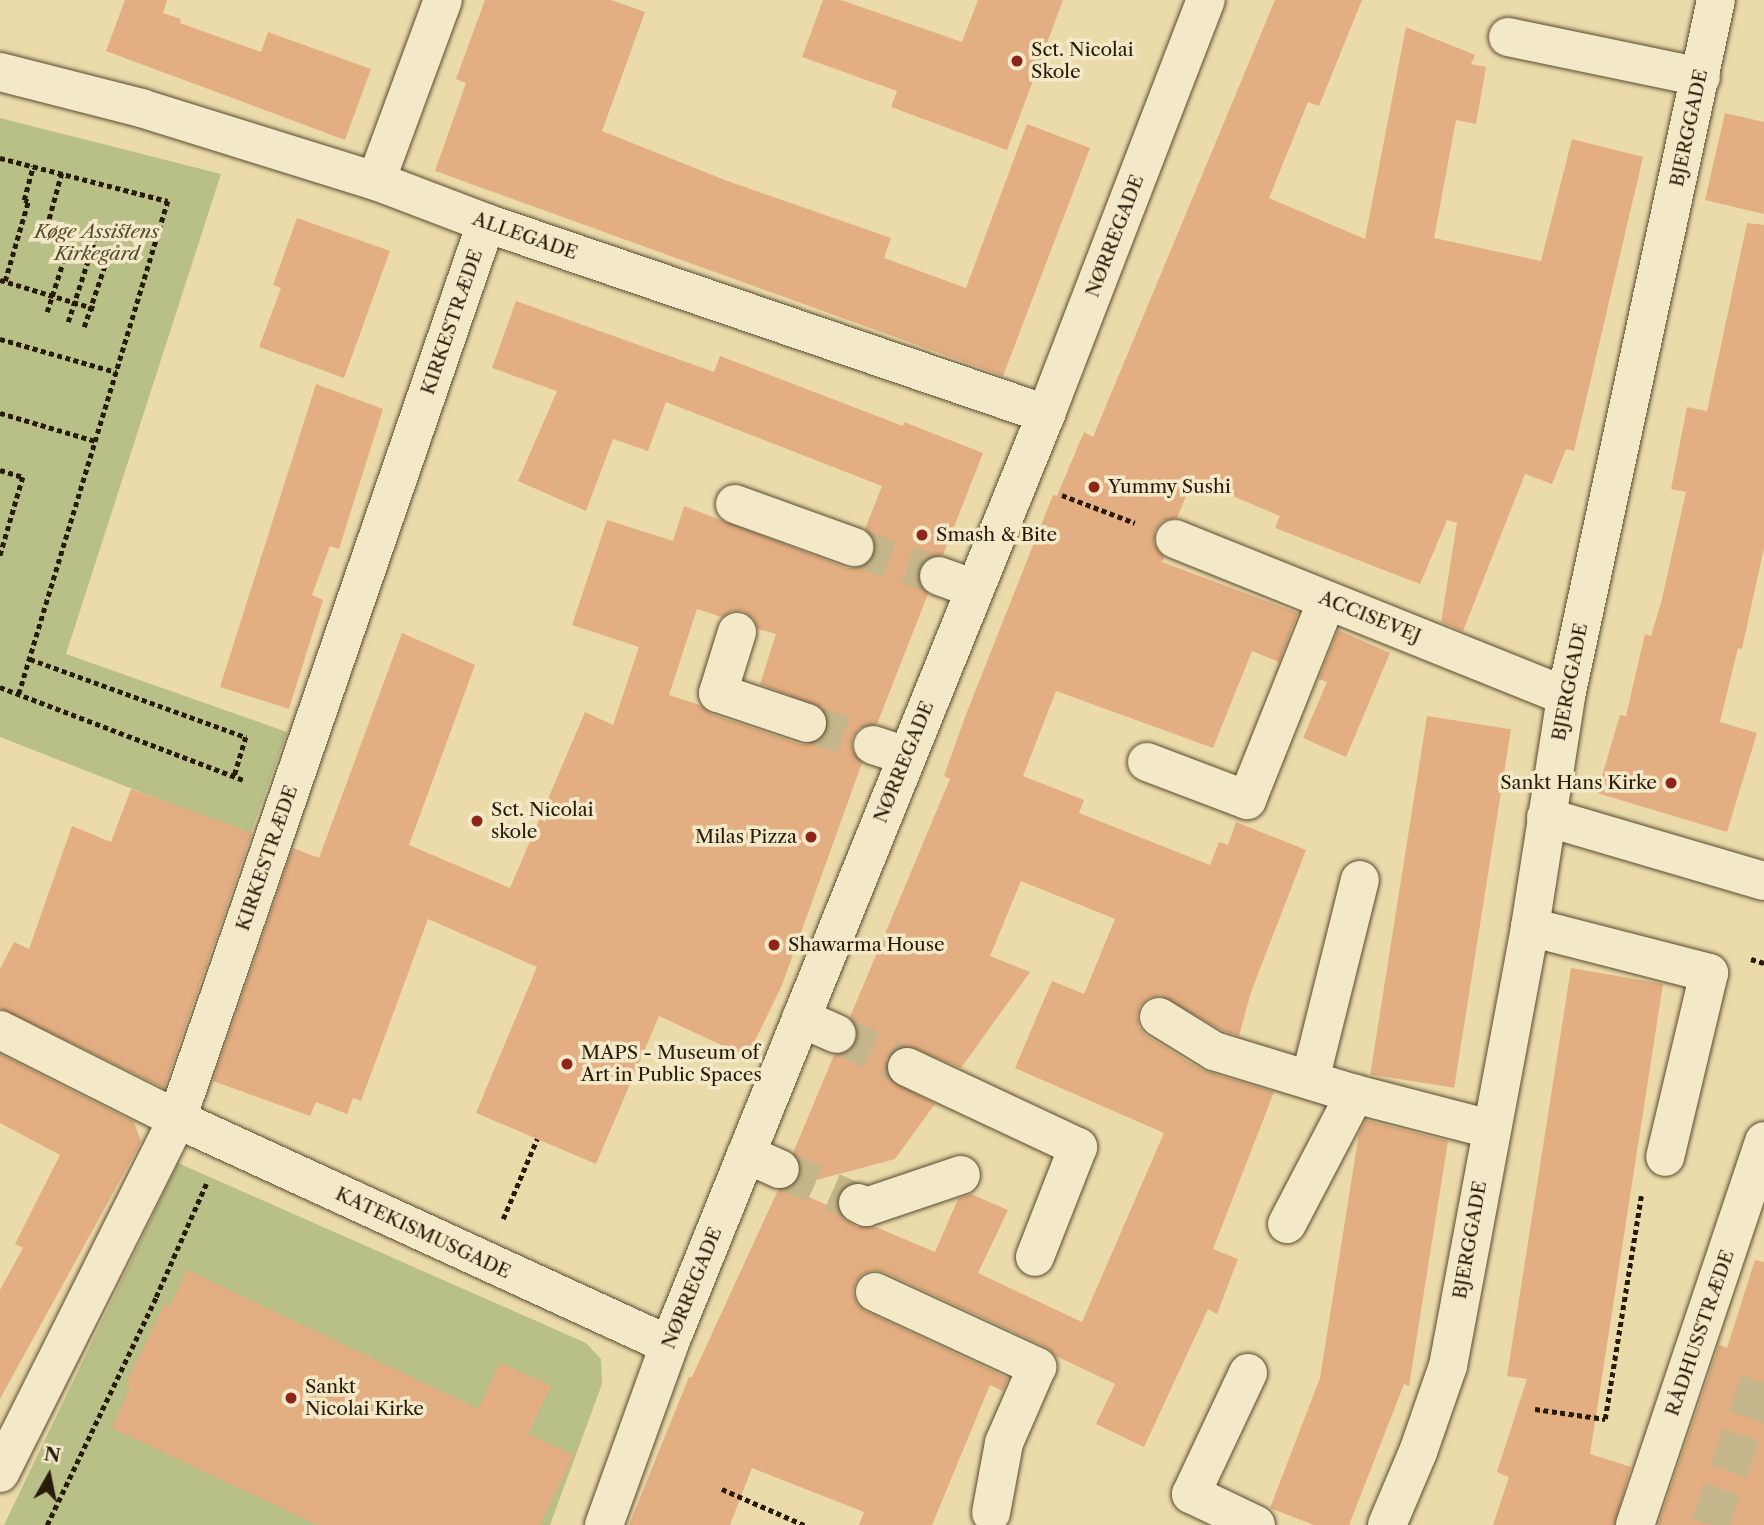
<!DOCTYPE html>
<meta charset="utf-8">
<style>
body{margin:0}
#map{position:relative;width:1764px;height:1525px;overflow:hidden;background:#ecdbaa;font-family:"Libre Caslon Text",serif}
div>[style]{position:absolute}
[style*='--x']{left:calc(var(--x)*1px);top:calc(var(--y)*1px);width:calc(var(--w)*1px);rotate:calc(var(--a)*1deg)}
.green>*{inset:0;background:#b9c087}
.building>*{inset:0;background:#e3ae81;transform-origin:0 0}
.minor-tunnel>*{height:38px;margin-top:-19px;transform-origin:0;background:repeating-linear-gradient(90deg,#c5b58a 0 38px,transparent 0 57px)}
.path>*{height:4.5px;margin-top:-2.25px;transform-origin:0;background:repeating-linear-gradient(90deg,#291b09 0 5px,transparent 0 8.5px)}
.roads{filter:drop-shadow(0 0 2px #5a4b31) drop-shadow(0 0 2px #5a4b31)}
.minor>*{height:38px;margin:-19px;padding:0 19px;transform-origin:19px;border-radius:19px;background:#f3e8c8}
.dots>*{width:19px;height:19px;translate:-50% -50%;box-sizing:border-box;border:4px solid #f3e8c8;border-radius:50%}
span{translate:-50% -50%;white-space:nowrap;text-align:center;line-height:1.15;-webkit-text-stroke:7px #f3e8c8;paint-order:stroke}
.poi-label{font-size:19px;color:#291b09}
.left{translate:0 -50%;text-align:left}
.right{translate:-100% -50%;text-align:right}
.street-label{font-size:19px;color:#291b09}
.park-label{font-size:19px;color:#544d2f;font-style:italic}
.north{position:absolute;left:14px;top:1441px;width:70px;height:70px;-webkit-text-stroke:5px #f3e8c8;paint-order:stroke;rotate:9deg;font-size:19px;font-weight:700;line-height:28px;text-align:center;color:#291b09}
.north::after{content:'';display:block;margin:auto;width:24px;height:32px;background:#291b09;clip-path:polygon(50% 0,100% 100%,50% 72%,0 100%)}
</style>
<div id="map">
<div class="green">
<i style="clip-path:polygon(0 118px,221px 174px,66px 654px,287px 732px,250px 835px,0 737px)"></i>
<i style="clip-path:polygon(178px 1163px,586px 1343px,601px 1359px,602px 1384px,550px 1525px,4px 1525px)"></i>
</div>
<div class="building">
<i style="clip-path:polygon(125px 0,167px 0,163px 13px,181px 19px,180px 23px,261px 52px,268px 32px,371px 69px,345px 140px,106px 51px)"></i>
<i style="clip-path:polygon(485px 0,611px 0,645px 12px,602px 131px,725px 180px,891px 238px,884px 258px,966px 288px,1027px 124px,1090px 148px,1003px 376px,435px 171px,466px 83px,456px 79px)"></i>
<i style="clip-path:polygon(823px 0,841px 0,962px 42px,978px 0,1063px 0,1007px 150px,891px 107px,897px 91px,802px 57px)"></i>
<i style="clip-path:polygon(1275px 0,1362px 0,1319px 106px,1308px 102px,1269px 198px,1365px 239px,1406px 27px,1475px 55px,1471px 64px,1486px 67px,1476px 124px,1456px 120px,1434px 238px,1541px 261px,1572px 139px,1643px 157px,1574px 451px,1566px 449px,1552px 484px,1525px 474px,1463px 631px,1441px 622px,1457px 523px,1447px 520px,1420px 584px,1275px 528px,1280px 516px,1197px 481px,1190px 496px,1187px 494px,1177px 518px,1162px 521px,1155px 530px,1154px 543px,1164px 557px,1162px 562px,1298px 613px,1279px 662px,1252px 651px,1213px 748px,1056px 691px,1023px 776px,1084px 800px,1079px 813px,1210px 865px,1219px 842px,1228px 845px,1236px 822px,1306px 850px,1251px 992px,1239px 1036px,1223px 1031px,1160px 995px,1148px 998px,1140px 1006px,1137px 1016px,1139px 1027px,1147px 1036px,1202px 1070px,1274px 1092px,1213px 1249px,1238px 1259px,1217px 1314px,1208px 1309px,1144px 1447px,1096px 1424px,1115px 1384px,1056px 1356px,1046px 1347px,884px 1272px,872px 1270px,862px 1275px,855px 1283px,853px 1293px,857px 1304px,865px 1311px,1008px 1378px,1003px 1391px,990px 1385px,932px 1525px,859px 1525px,864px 1512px,752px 1468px,730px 1525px,629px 1525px,689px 1377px,692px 1377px,778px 1190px,789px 1188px,838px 1210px,840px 1216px,856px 1227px,876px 1227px,935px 1252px,958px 1199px,971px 1194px,1008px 1210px,978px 1273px,1082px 1322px,1164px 1133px,1015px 1068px,1052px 981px,1084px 994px,1115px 919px,1021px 881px,990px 956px,1030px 972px,961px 1068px,906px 1045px,894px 1050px,887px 1058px,885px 1070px,890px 1080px,935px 1104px,895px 1159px,794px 1186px,800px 1177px,802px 1167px,793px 1153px,834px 1055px,849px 1052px,857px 1042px,859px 1031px,850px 1017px,950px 779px,944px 776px,965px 717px,1053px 495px,1057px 496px,1084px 432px,1093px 437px)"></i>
<i style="clip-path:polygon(1725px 113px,1764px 122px,1764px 214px,1705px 200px)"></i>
<i style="clip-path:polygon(297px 218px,390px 251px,344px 378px,259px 347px,281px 288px,273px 285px)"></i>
<i style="clip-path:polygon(1747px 223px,1764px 225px,1764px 548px,1742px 649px,1738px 648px,1720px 722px,1757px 733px,1727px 832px,1597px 793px,1620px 715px,1626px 716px,1645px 634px,1651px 636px,1661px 603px,1686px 492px,1671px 489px,1687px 407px,1707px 411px)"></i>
<i style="clip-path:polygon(evenodd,516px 301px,714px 372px,720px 356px,903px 426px,904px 422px,983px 453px,943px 555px,926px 559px,919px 568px,918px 580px,928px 594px,877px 724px,859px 728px,852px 738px,852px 750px,862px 763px,782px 985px,747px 1057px,659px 1016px,596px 1164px,476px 1113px,537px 967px,428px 919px,361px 1101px,353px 1098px,347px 1114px,316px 1102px,310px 1116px,213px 1081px,293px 848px,319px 858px,402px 633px,475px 665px,409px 845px,510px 888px,585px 712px,613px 725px,639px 647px,572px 625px,607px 520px,673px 541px,684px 506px,847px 568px,858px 568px,868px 564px,874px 555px,875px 542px,865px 529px,882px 486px,666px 402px,648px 451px,613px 439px,586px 511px,518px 481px,557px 391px,492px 368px,516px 301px,697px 609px,722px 617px,732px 611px,744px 611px,753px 618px,758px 629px,776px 634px,760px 684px,823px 708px,828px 719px,827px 731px,822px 739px,812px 744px,800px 744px,711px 714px,700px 705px,669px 695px,697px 609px)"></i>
<i style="clip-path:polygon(316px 384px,383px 409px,339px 549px,330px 546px,312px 595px,323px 600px,289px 709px,220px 687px)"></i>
<i style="clip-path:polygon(1338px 630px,1390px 653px,1346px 757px,1303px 738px,1327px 682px,1319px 679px)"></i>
<i style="left:1427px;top:716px;width:85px;height:363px;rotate:9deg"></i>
<i style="clip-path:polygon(131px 789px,252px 833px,164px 1088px,0 1008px,0 969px,14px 942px,29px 949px,72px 826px,111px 842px)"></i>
<i style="clip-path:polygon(1571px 968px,1663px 984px,1590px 1454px,1631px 1467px,1614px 1525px,1493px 1525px,1509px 1477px,1497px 1472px,1527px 1379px,1507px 1376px)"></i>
<i style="clip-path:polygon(0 1054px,134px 1122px,141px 1142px,0 1399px,0 1290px,23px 1248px,15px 1244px,60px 1155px,0 1123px)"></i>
<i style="clip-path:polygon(1366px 1120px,1448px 1141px,1409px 1386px,1404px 1384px,1349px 1525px,1314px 1525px,1270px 1508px,1320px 1378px,1359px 1133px)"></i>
<i style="clip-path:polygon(1755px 1260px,1764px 1262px,1764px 1525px,1658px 1525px,1719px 1345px,1727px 1348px)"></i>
<i style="clip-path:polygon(187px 1270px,478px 1409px,500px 1363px,551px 1386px,528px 1434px,574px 1455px,540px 1525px,317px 1525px,112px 1428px,131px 1387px,126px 1384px,165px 1303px,170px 1306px)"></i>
</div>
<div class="minor-tunnel">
<i style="--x:854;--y:547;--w:90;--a:18.8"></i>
<i style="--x:807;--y:723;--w:70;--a:18.4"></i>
<i style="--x:837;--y:1034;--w:77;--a:25.2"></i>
<i style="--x:780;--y:1169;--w:85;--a:23.6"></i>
<i style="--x:1710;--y:1525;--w:167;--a:-71.1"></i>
</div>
<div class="path">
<i style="--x:0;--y:158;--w:173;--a:14.4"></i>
<i style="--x:168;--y:201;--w:515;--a:106.82"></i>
<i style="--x:62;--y:173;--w:57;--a:105.3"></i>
<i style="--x:47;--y:228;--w:49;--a:16.6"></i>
<i style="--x:0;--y:280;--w:100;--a:16.8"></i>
<i style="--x:5;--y:281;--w:82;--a:-73.8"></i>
<i style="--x:28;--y:202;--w:4;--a:-153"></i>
<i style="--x:24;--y:200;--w:35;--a:-75"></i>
<i style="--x:47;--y:312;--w:69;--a:-72.3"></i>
<i style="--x:68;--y:322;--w:94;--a:-72"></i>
<i style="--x:84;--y:327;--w:84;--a:-71.4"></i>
<i style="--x:0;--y:339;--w:121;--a:15.9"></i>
<i style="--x:0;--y:413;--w:99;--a:16.4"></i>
<i style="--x:0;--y:470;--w:24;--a:17"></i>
<i style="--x:23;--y:477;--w:82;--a:106.2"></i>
<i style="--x:1062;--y:495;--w:78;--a:21"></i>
<i style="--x:30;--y:659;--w:230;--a:19.9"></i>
<i style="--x:246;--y:737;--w:42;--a:106.7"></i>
<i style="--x:0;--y:687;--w:261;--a:20.9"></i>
<i style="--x:1751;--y:959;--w:14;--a:17"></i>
<i style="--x:503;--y:1219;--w:87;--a:-67"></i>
<i style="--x:1535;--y:1409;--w:71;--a:8.1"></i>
<i style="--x:1605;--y:1419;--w:226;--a:-80.8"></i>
<i style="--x:722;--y:1489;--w:90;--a:23.7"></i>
<i style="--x:47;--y:1525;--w:253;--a:-64.4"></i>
<i style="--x:156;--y:1297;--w:124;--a:-66.1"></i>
</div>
<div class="roads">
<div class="minor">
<i style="--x:1508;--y:37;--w:197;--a:11.7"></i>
<i style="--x:0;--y:72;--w:146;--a:14.3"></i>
<i style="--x:141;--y:108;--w:246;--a:17.3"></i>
<i style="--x:376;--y:181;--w:118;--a:20.9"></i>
<i style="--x:486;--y:223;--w:592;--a:18.83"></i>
<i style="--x:376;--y:181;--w:193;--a:-69.7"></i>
<i style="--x:735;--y:504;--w:127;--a:19.9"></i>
<i style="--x:1175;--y:539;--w:421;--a:21.9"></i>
<i style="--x:939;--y:576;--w:37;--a:20"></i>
<i style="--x:737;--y:632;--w:64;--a:107.3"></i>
<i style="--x:718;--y:693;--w:94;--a:18.6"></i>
<i style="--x:873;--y:745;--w:36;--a:18"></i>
<i style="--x:1147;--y:762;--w:107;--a:20.8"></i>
<i style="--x:1247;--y:800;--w:215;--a:-68.2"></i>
<i style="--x:1546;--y:817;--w:227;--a:16.4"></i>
<i style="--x:1530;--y:927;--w:185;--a:14.4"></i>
<i style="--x:1709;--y:973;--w:189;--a:103.4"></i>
<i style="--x:1159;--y:1017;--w:65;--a:31.7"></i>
<i style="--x:1214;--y:1051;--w:147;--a:17"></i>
<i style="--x:1355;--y:1094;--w:139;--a:14.5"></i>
<i style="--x:801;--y:1018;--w:39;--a:24"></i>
<i style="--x:0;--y:1030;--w:198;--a:26.7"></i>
<i style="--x:177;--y:1119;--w:541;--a:24.67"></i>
<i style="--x:907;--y:1067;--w:189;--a:25.1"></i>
<i style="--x:1078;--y:1147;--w:118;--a:111.4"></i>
<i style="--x:1310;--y:1080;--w:206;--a:-76"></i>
<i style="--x:746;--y:1154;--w:37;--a:24"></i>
<i style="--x:858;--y:1203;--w:9;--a:27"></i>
<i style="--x:866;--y:1207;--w:100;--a:-18.6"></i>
<i style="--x:1287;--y:1224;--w:147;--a:-62.4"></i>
<i style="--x:875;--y:1292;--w:179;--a:24.8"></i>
<i style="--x:1037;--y:1367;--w:83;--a:113.5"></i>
<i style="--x:1004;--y:1443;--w:71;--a:100.5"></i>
<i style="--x:1248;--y:1373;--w:134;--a:115.2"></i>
<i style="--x:1191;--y:1494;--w:72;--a:25.5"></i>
<i style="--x:0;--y:1473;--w:396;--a:-63.4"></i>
<i style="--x:177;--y:1119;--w:948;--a:-70.97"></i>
<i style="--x:604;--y:1525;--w:191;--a:-70.1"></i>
<i style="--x:669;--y:1345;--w:1004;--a:-67.95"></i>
<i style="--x:1046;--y:414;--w:444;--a:-68.9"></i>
<i style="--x:1387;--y:1525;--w:79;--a:-67"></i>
<i style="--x:1418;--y:1452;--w:91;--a:-70.8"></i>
<i style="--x:1448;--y:1366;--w:447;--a:-79.4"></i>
<i style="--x:1530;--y:927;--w:234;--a:-81.1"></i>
<i style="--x:1566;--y:696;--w:712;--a:-77.84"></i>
<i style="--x:1635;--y:1525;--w:405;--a:-71.4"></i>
</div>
</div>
<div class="dots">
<i style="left:1017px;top:61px;background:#8f2418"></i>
<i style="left:1094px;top:487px;background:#8f2418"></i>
<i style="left:922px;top:535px;background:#8f2418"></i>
<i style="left:1671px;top:783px;background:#8f2418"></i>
<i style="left:477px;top:821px;background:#8f2418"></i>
<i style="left:811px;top:837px;background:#8f2418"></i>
<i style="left:774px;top:945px;background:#8f2418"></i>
<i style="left:567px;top:1064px;background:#8f2418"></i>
<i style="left:291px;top:1398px;background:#8f2418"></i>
</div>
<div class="poi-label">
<span class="left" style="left:1031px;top:61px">Sct. Nicolai<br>Skole</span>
<span class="left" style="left:1108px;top:487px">Yummy Sushi</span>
<span class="left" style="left:936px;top:535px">Smash &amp; Bite</span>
<span class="right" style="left:1657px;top:783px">Sankt Hans Kirke</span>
<span class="left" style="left:491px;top:821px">Sct. Nicolai<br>skole</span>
<span class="right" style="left:797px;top:837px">Milas Pizza</span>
<span class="left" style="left:788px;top:945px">Shawarma House</span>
<span class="left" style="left:581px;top:1064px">MAPS - Museum of<br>Art in Public Spaces</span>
<span class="left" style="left:305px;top:1398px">Sankt<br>Nicolai Kirke</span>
</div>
<div class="street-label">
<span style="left:1689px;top:128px;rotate:-78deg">BJERGGADE</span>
<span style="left:525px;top:236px;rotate:19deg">ALLEGADE</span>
<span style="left:1115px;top:236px;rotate:-69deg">NØRREGADE</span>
<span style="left:452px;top:322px;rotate:-71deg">KIRKESTRÆDE</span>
<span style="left:1370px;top:617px;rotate:22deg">ACCISEVEJ</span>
<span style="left:1570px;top:682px;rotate:-79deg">BJERGGADE</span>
<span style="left:904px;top:762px;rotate:-68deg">NØRREGADE</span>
<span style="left:267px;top:858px;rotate:-71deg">KIRKESTRÆDE</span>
<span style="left:423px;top:1233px;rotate:25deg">KATEKISMUSGADE</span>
<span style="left:1470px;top:1240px;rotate:-80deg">BJERGGADE</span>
<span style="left:692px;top:1288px;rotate:-68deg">NØRREGADE</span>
<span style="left:1700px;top:1333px;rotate:-71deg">RÅDHUSSTRÆDE</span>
</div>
<div class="park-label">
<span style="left:97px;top:243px">Køge Assistens<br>Kirkegård</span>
</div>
<div class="north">N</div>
</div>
